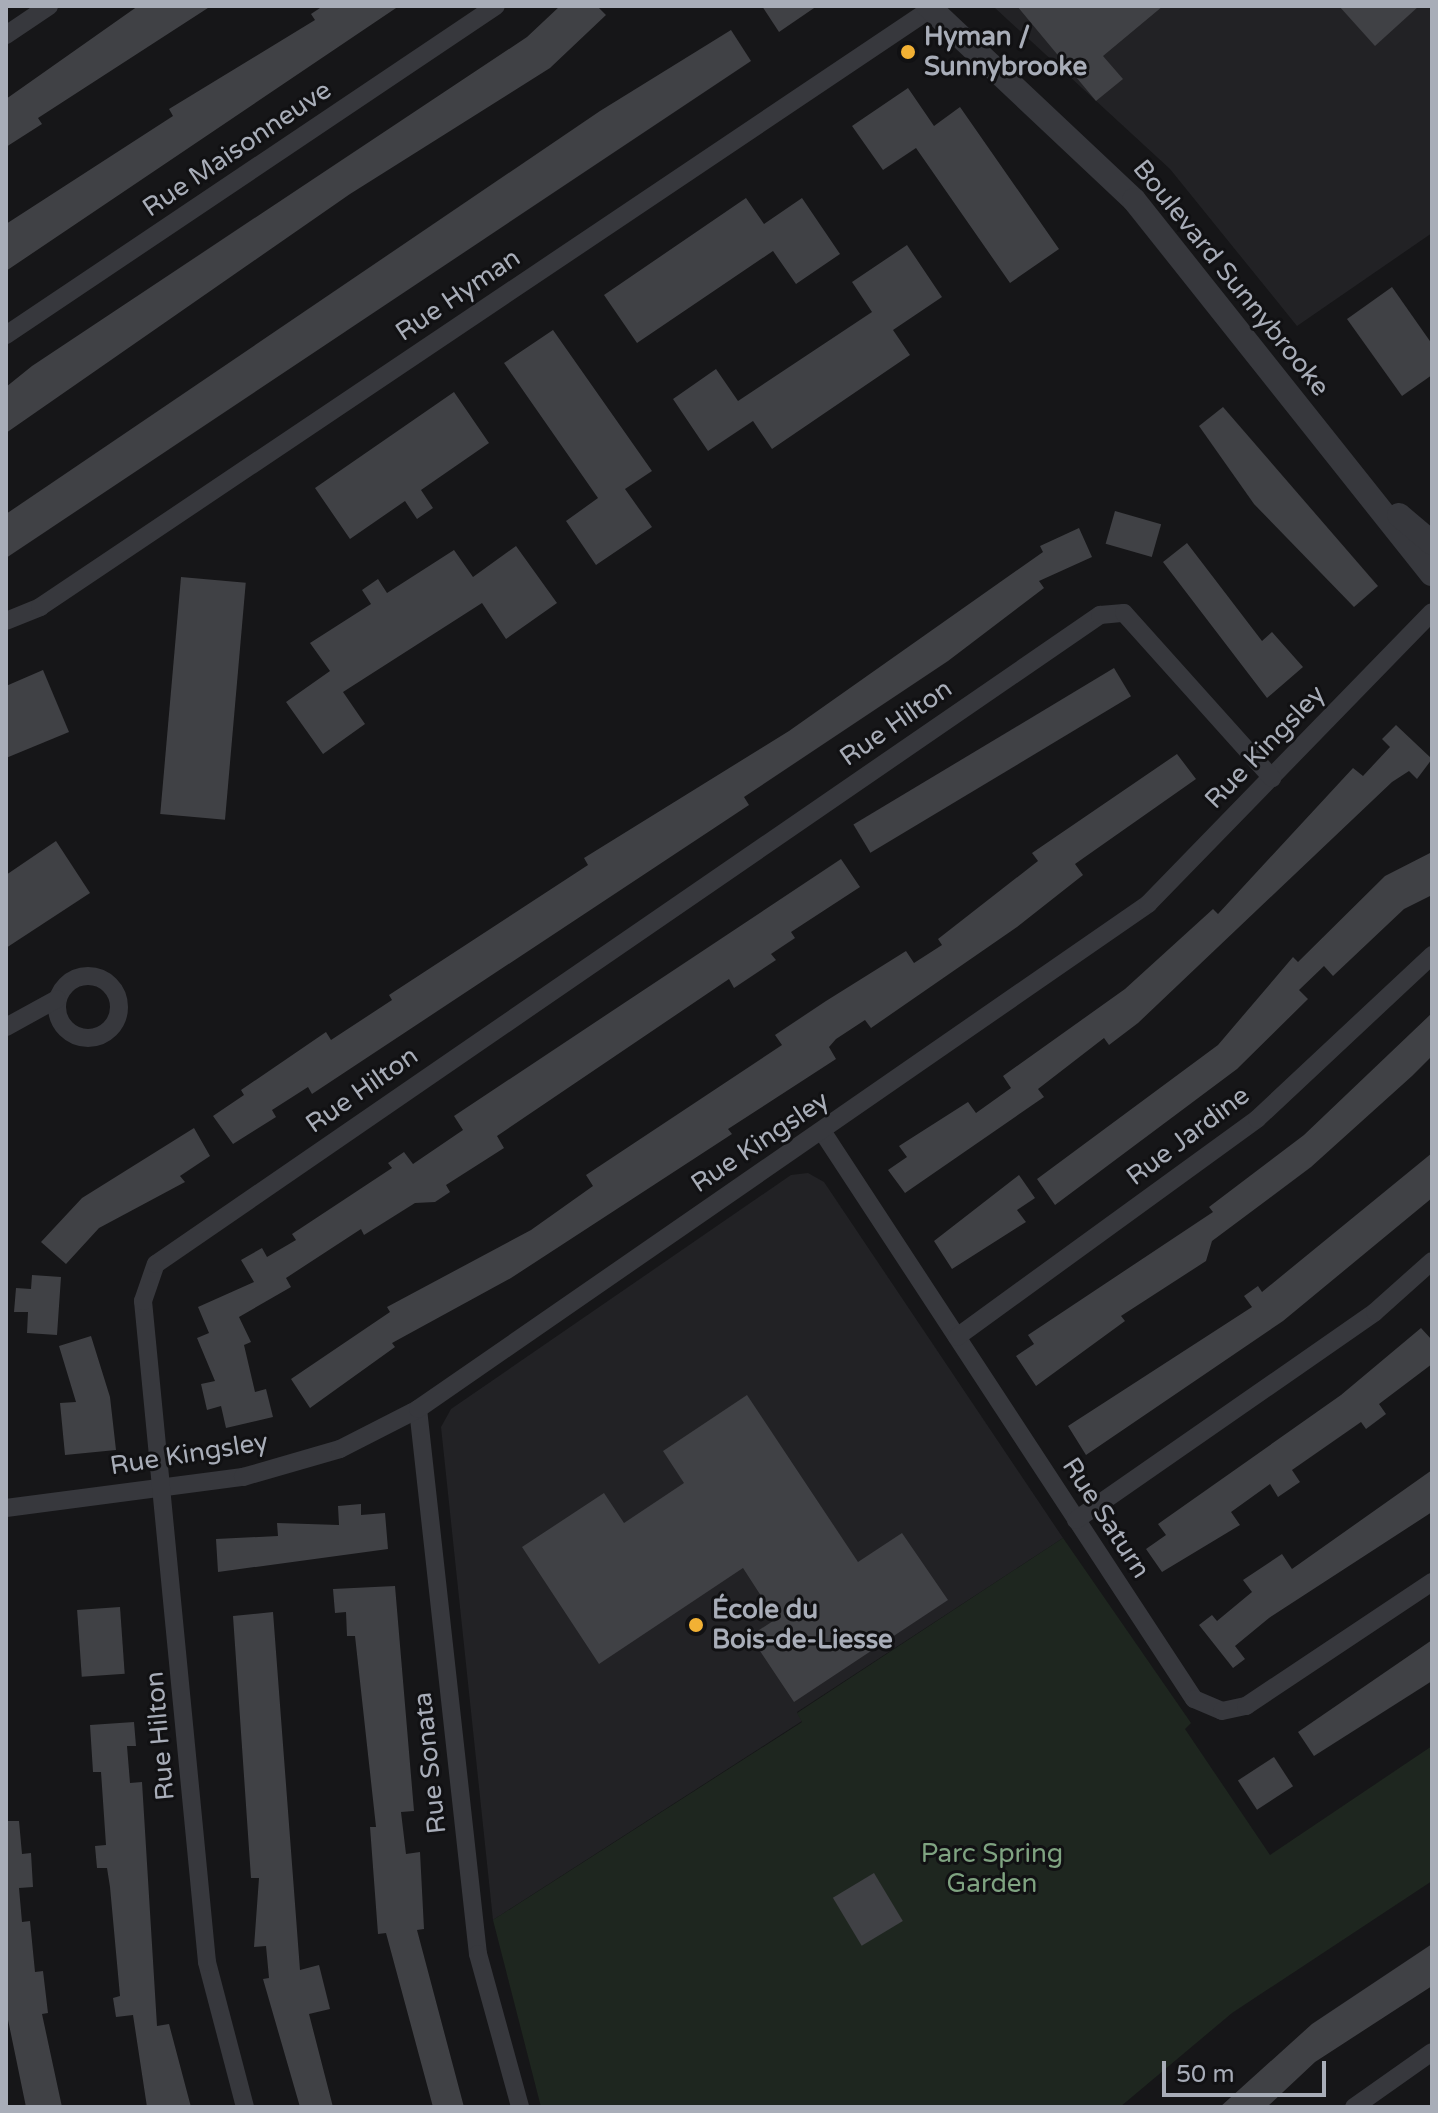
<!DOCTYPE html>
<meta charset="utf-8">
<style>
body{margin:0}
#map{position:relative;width:1438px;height:2113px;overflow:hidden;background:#161618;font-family:"Varela Round",sans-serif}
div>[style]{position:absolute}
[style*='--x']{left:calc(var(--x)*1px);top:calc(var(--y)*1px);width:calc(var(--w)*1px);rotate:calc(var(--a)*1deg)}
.built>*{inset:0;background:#222225}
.green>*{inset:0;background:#1e261f}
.building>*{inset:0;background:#404145;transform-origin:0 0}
.minor>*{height:18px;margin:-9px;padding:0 9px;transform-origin:9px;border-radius:9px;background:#37383d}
.minor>.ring{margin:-9px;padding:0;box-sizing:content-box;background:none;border:18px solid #37383d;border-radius:50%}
.tertiary>*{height:24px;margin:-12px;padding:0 12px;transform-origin:12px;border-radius:12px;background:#37383d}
.dots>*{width:22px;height:22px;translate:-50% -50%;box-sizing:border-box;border:4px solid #111113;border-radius:50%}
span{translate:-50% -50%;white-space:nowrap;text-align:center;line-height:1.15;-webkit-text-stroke:6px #111113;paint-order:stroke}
.poi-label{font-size:26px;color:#a8adb8;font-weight:700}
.left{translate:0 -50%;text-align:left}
.street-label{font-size:26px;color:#a8adb8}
.park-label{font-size:26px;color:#7fa381}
.frame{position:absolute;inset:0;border:8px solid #a8adb8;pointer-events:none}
.scale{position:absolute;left:1162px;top:2061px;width:164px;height:36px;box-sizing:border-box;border:4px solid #a8adb8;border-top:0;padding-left:10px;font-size:24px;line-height:28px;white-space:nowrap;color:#a8adb8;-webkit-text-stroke:6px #111113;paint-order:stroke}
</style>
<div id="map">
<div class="built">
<i style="clip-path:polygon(1432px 6px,1432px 233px,1297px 326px,1170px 169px,995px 8px)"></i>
<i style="clip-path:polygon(808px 1173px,824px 1182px,1063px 1538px,797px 1712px,802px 1721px,493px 1920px,441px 1427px,451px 1409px,791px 1175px)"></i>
</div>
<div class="green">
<i style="clip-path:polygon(1063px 1538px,1191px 1723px,1185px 1729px,1270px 1855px,1432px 1746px,1432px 1881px,1232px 2013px,1120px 2107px,541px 2107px,493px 1920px,802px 1722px,797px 1713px)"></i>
</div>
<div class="building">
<i style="clip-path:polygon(138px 6px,211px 6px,38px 118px,42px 124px,6px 147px,6px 99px)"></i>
<i style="clip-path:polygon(323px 6px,399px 6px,6px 271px,6px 224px,173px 116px,169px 109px,315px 20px,311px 14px)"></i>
<i style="clip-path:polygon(560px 6px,597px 6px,606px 15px,550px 68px,350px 194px,6px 433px,6px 387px,32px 366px,527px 37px)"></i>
<i style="clip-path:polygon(762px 6px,817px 6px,779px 32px)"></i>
<i style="clip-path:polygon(1017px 6px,1163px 6px,1103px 56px,1123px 79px,1096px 101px)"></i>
<i style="clip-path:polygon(1339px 6px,1419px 6px,1375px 46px)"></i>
<i style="clip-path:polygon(731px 30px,751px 61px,6px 558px,6px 514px,600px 111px)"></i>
<i style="clip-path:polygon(908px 88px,934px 126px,960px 107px,1059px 249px,1010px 283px,916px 148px,883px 170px,852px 126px)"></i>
<i style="clip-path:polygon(746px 198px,764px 224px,802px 198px,840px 254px,796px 284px,773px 251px,637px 343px,604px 295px)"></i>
<i style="clip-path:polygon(907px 245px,942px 297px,893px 330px,910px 355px,772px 449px,753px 421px,708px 451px,673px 399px,716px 369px,738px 401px,872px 312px,852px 282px)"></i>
<i style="clip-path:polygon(1392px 287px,1432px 344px,1432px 375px,1402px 396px,1347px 319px)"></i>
<i style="clip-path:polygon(553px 330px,652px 471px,625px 489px,652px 527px,596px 565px,566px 521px,598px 498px,504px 363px)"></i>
<i style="clip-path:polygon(454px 392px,489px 443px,421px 490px,433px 508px,417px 519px,405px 501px,350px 539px,315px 488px)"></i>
<i style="clip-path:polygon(1223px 407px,1378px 586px,1354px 607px,1254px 504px,1199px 426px)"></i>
<i style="left:1115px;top:511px;width:48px;height:34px;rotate:16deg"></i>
<i style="clip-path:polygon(1079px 528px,1092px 557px,1039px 581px,1044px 588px,948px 661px,744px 797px,749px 805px,312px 1094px,308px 1087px,272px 1110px,276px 1117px,233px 1144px,213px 1116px,244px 1095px,241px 1090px,326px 1032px,331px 1040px,392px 1000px,389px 995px,588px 865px,584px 858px,789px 731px,1043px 552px,1040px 546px)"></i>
<i style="clip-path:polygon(1187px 543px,1262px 641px,1272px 632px,1303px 667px,1267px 698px,1163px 562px)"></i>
<i style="clip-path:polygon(516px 546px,557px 603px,506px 639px,482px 603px,343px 692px,365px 724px,323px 754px,286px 702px,330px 671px,310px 643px,371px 604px,362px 590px,378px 579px,387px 593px,454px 550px,473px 577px)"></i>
<i style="left:181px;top:577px;width:65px;height:238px;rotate:5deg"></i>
<i style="left:1114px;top:668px;width:33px;height:304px;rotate:59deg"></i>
<i style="clip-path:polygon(43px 670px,69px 732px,6px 758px,6px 686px)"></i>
<i style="clip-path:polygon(1396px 725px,1432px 759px,1417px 779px,1409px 771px,1392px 782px,1138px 1023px,1109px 1045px,1104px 1038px,1038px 1089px,1044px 1097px,905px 1193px,888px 1170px,907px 1157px,899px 1146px,968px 1102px,976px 1113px,1011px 1088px,1003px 1076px,1125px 989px,1213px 909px,1218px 914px,1353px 768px,1363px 776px,1390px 747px,1382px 739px)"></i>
<i style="clip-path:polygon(1177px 754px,1196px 779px,1075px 864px,1083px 875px,1017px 927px,871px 1028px,865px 1020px,836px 1039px,829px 1047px,836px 1059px,728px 1129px,732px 1134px,511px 1278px,392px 1343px,395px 1347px,310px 1408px,291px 1379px,390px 1312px,387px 1307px,531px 1230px,593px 1186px,586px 1175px,782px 1045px,775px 1035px,826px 1001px,906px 951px,914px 963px,942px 945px,938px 939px,1038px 861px,1032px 853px)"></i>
<i style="clip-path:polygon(56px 841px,90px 893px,6px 948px,6px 875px)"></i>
<i style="clip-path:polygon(1432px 852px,1432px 895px,1404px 909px,1333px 976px,1324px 966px,1299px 990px,1308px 999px,1237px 1069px,1055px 1205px,1037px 1179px,1218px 1045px,1293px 957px,1298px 962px,1385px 876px)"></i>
<i style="clip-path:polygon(841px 859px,860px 887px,791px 932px,795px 938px,771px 954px,776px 960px,734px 988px,729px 979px,497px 1136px,504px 1148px,446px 1185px,450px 1192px,435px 1202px,415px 1203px,364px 1235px,361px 1229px,286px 1278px,291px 1287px,239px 1317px,251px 1342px,244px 1345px,255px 1392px,266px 1389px,273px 1417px,226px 1428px,221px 1406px,207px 1410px,201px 1384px,215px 1381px,197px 1338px,209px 1333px,198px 1307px,254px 1282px,241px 1260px,262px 1248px,267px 1257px,296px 1240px,292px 1234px,392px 1168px,388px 1163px,404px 1152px,413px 1164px,463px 1130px,454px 1116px)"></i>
<i style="clip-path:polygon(1432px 1013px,1432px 1056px,1412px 1076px,1311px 1167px,1212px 1241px,1206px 1261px,1121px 1316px,1125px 1321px,1036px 1386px,1016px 1356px,1034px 1344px,1028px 1335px,1213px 1212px,1209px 1207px,1304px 1135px)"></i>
<i style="clip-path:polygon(194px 1128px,210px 1156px,180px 1176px,185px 1182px,99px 1228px,66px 1264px,41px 1242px,82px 1198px)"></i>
<i style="clip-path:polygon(1432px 1153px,1432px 1198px,1283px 1321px,1086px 1455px,1068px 1426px,1252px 1307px,1244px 1296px,1258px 1286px,1262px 1292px)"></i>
<i style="clip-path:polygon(1019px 1175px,1035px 1198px,1017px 1210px,1026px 1222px,952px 1269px,934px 1241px)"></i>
<i style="clip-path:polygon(32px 1275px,61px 1277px,57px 1335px,27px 1333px,28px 1312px,14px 1312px,16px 1288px,31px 1289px)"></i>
<i style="clip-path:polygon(1421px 1328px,1432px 1340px,1432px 1364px,1379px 1404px,1386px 1414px,1366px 1429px,1361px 1422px,1292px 1470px,1300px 1482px,1278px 1497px,1270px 1484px,1231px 1512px,1240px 1525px,1162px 1572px,1146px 1549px,1166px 1535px,1158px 1524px,1341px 1395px)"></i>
<i style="clip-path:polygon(91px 1336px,110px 1397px,116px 1450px,65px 1455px,60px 1403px,76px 1402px,59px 1346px)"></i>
<i style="clip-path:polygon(747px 1395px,858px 1562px,902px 1533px,948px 1600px,794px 1702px,750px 1636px,776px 1619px,743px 1568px,599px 1664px,522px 1547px,604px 1493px,624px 1523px,684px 1483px,663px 1451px)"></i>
<i style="clip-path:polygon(1432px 1470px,1432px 1512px,1269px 1618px,1235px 1646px,1245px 1659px,1233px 1668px,1199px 1625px,1212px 1615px,1217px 1621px,1252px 1592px,1243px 1580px,1282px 1554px,1292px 1569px)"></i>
<i style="clip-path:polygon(361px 1504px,361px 1515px,385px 1513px,388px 1549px,218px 1572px,216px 1539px,278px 1536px,277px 1523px,339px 1525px,338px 1506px)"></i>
<i style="clip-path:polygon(395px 1586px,414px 1811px,401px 1812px,406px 1854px,420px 1852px,424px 1929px,417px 1930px,464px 2107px,433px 2107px,386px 1933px,378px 1934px,370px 1827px,376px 1827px,355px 1636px,347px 1636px,346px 1612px,335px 1613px,333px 1589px)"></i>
<i style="left:120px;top:1607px;width:67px;height:43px;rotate:86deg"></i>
<i style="clip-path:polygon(273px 1612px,300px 1970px,319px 1965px,330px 2009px,309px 2014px,333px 2107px,300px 2107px,263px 1979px,269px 1978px,266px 1946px,254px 1947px,259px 1878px,251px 1878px,233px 1616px)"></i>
<i style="clip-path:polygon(1432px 1640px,1432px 1681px,1314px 1756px,1298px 1732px)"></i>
<i style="clip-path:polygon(134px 1722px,136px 1746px,127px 1746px,130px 1783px,142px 1782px,157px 2026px,169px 2024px,191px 2107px,147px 2107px,133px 2015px,116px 2017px,113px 1998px,120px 1996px,110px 1887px,107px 1868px,97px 1868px,95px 1846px,106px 1845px,101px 1772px,93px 1772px,90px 1725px)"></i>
<i style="left:1274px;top:1757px;width:35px;height:43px;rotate:57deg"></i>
<i style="clip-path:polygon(6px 1821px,19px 1821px,22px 1854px,31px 1853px,33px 1887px,19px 1888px,22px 1922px,30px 1921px,35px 1972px,43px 1971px,48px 2013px,42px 2014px,62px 2107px,26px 2107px,6px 2010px)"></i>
<i style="left:874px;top:1873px;width:56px;height:48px;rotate:59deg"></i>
<i style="clip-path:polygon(1432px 1944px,1432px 1986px,1315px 2062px,1267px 2107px,1220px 2107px,1312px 2024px)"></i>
</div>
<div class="minor">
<i style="--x:6;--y:35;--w:52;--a:-34"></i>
<i style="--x:6;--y:335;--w:590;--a:-33.88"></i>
<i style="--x:6;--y:621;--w:37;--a:-22"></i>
<i style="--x:40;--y:607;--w:1078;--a:-33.88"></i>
<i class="ring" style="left:57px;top:976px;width:44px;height:44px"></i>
<i style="--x:6;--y:1027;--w:58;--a:-28.8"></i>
<i style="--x:822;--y:1131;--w:679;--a:56.78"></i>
<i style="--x:1194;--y:1699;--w:30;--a:23"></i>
<i style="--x:1222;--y:1711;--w:25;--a:-12"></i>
<i style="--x:1246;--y:1706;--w:224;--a:-33.7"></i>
<i style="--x:957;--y:1337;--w:371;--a:-36"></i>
<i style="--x:1257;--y:1119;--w:240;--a:-43.1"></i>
<i style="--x:418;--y:1409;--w:548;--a:83.72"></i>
<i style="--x:478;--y:1954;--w:159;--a:74.6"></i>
<i style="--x:6;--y:1508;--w:239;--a:-7.5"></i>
<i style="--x:243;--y:1477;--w:101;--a:-16.1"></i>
<i style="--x:340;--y:1449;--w:88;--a:-27.1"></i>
<i style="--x:418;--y:1409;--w:888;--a:-34.67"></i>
<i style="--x:1148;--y:904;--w:407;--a:-45.8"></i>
<i style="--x:1076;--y:1520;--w:364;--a:-34.8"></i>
<i style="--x:1375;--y:1312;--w:76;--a:-41.8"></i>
<i style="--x:245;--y:2107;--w:150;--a:-104.7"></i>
<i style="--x:207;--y:1962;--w:664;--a:-95.53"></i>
<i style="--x:143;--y:1301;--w:39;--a:-71"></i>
<i style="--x:156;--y:1264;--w:1146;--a:-34.51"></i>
<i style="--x:1100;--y:615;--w:24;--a:-5"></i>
<i style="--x:1124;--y:613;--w:222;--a:48.1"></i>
<i style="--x:1354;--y:2107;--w:95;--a:-35.2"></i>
</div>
<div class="tertiary">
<i style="--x:928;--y:6;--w:283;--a:43.3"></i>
<i style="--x:1134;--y:200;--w:478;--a:51.5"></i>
<i style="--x:1399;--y:515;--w:43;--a:40.3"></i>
</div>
<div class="dots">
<i style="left:908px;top:52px;background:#f2b134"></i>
<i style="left:696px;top:1625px;background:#f2b134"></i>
</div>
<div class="poi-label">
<span class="left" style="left:924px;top:52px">Hyman /<br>Sunnybrooke</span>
<span class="left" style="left:712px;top:1625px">École du<br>Bois-de-Liesse</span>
</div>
<div class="street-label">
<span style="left:237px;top:149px;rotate:-34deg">Rue Maisonneuve</span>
<span style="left:1231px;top:278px;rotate:51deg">Boulevard Sunnybrooke</span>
<span style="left:458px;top:295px;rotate:-34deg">Rue Hyman</span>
<span style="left:896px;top:723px;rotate:-35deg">Rue Hilton</span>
<span style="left:1265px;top:747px;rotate:-46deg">Rue Kingsley</span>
<span style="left:362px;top:1090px;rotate:-35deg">Rue Hilton</span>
<span style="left:1188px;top:1136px;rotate:-37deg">Rue Jardine</span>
<span style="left:760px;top:1142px;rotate:-34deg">Rue Kingsley</span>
<span style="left:189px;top:1454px;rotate:-9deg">Rue Kingsley</span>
<span style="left:1106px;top:1518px;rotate:57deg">Rue Saturn</span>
<span style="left:160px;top:1736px;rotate:-95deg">Rue Hilton</span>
<span style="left:430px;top:1763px;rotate:-96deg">Rue Sonata</span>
</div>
<div class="park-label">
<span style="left:992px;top:1869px">Parc Spring<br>Garden</span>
</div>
<div class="frame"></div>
<div class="scale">50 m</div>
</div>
